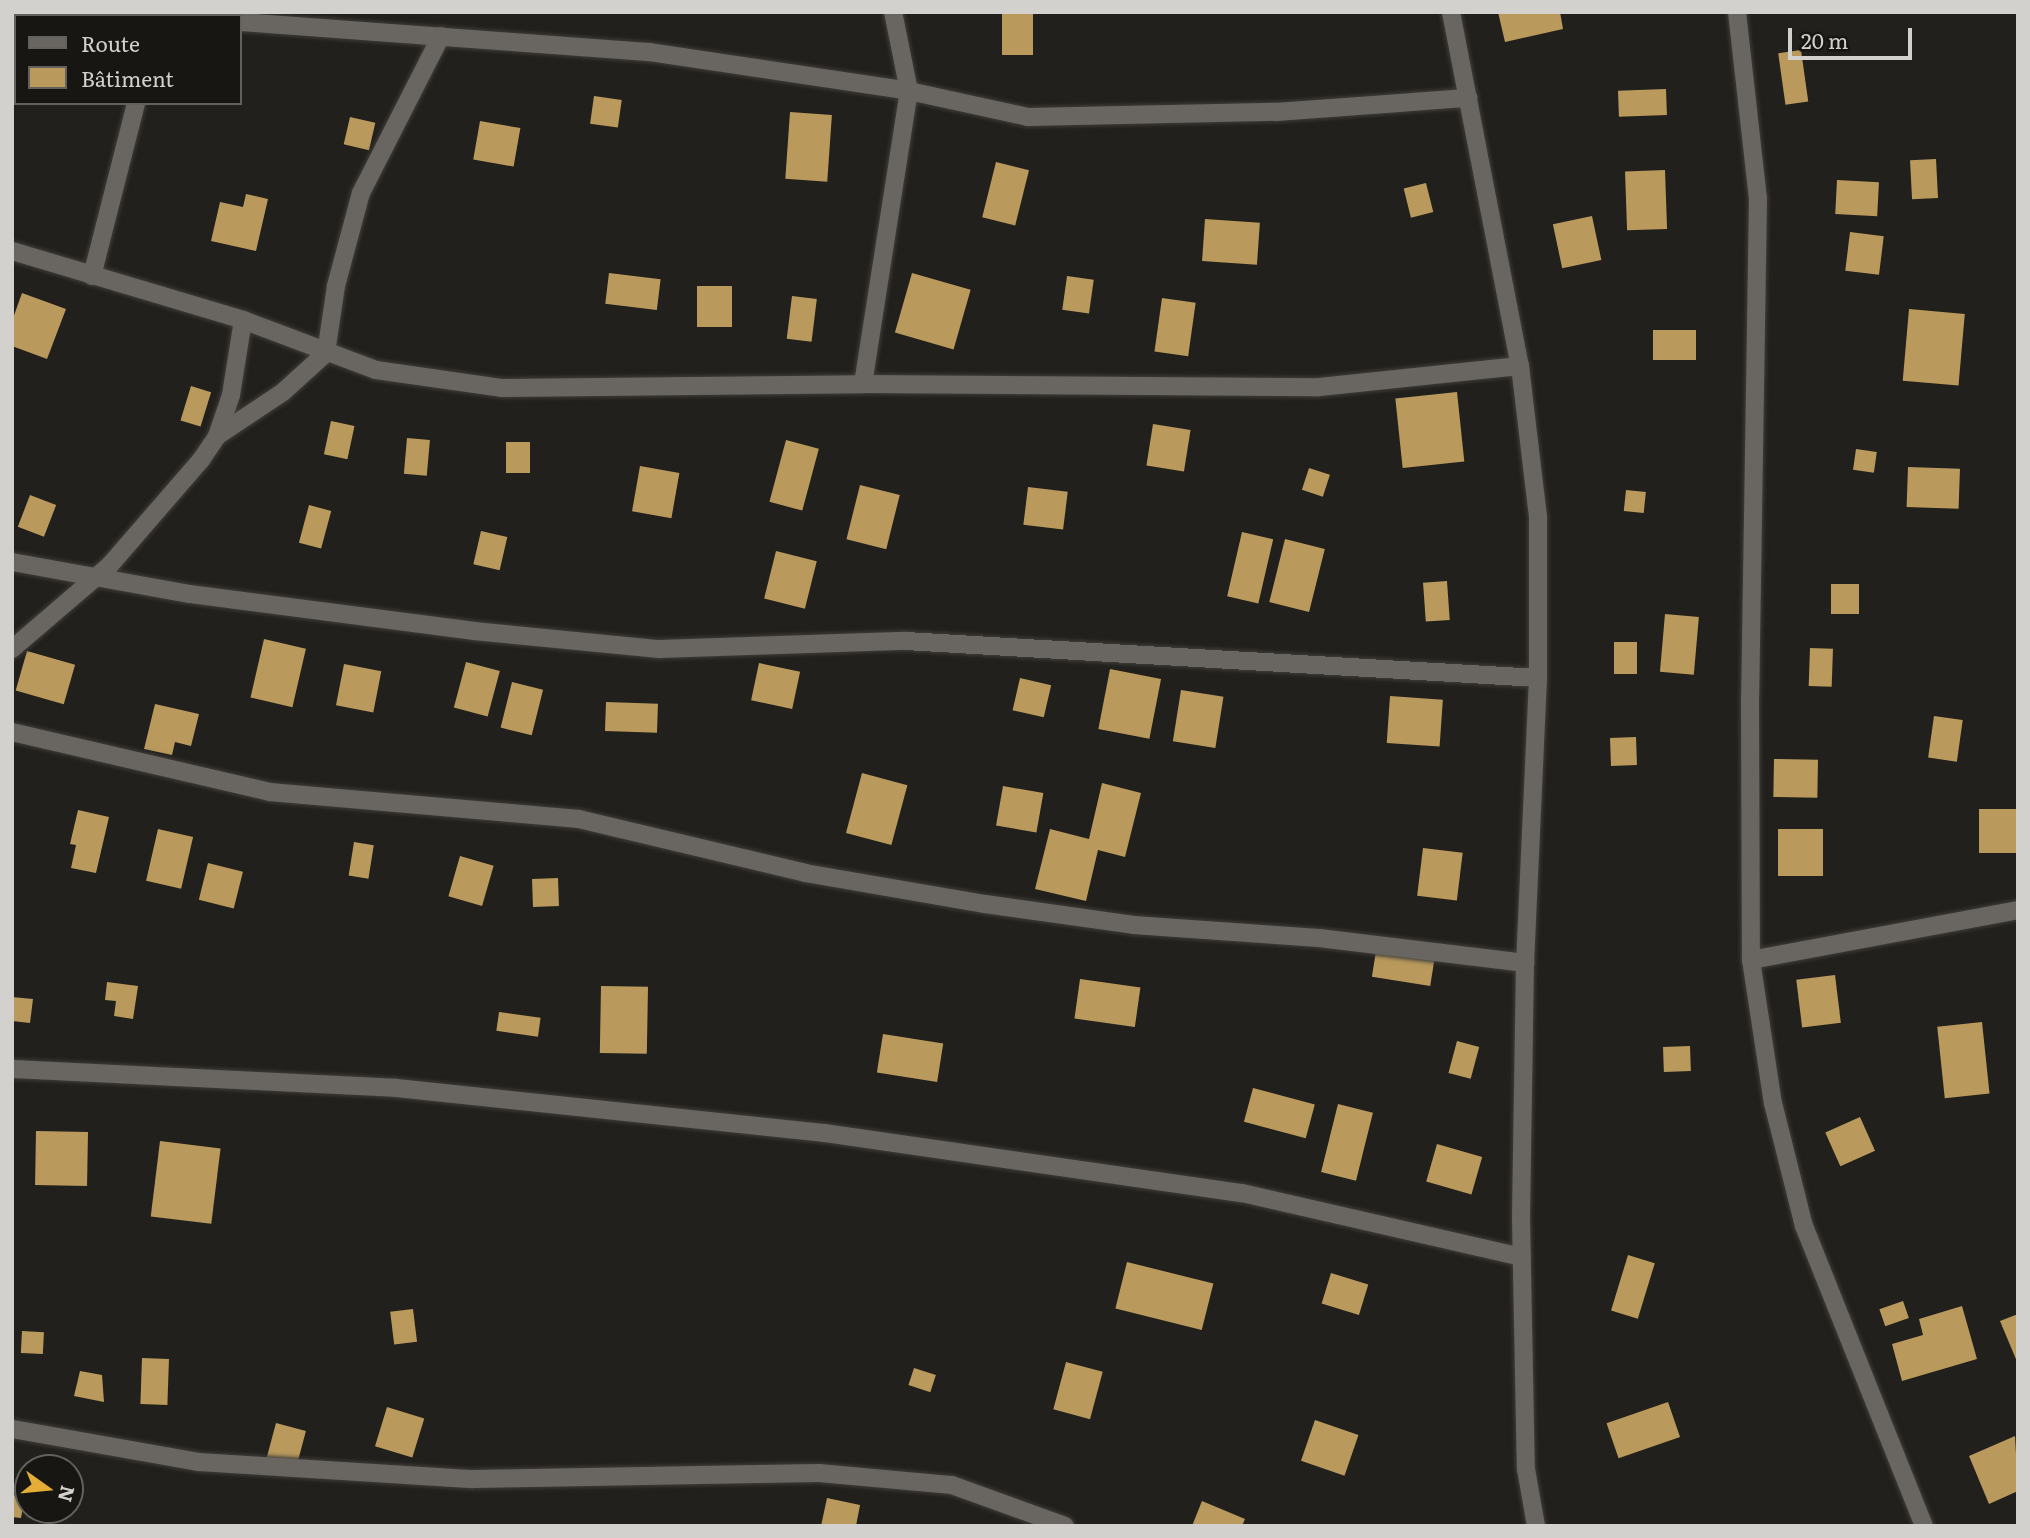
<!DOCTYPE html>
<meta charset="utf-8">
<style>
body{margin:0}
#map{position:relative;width:2030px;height:1538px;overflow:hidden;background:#22201c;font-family:Literata,serif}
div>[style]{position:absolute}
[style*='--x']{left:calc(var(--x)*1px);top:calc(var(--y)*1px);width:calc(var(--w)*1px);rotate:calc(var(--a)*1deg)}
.building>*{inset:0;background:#ba9a5c;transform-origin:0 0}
.roads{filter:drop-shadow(0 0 2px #3f3d3a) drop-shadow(0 0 2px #3f3d3a)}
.minor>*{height:18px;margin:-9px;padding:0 9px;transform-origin:9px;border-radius:9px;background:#696661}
span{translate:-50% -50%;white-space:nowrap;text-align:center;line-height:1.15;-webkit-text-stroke:7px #181613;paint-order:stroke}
.frame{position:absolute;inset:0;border:14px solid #d2d1ce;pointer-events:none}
.legend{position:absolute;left:14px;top:14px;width:228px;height:91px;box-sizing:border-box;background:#181613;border:2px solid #62615e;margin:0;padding:9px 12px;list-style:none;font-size:21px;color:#d2d1ce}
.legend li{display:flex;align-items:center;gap:14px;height:35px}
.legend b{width:35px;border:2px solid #62615e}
.north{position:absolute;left:14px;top:1454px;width:70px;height:70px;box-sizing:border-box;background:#181613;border:2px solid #62615e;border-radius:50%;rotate:105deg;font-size:19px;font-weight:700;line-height:28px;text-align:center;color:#d2d1ce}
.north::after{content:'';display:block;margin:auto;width:24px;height:32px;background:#e4ad35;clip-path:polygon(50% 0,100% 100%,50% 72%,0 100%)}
.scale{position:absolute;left:1788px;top:28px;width:124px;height:32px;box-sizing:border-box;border:4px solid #d2d1ce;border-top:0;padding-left:9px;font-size:21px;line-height:24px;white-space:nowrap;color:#d2d1ce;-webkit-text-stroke:5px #181613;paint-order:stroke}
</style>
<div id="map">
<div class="building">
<i style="left:1002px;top:12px;width:31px;height:43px"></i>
<i style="clip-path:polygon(1498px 12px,1560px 12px,1563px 29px,1505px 42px)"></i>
<i style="left:1801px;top:50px;width:52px;height:23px;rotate:82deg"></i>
<i style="left:1666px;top:89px;width:26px;height:48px;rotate:88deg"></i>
<i style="left:594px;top:96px;width:28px;height:28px;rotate:8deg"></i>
<i style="left:790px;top:112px;width:42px;height:67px;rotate:4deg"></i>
<i style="left:350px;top:117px;width:26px;height:28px;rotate:13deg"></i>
<i style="left:480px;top:121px;width:41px;height:39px;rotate:10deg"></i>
<i style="left:1936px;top:159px;width:39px;height:26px;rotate:87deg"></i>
<i style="left:996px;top:162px;width:34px;height:57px;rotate:14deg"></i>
<i style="left:1665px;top:170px;width:59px;height:40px;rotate:88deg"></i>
<i style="left:1837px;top:180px;width:42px;height:34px;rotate:3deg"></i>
<i style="left:1426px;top:183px;width:30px;height:23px;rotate:76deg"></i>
<i style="clip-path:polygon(246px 194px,268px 199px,256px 251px,211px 241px,220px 202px,243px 207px)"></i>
<i style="left:1592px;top:216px;width:45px;height:40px;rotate:78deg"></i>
<i style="left:1205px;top:219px;width:55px;height:42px;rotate:4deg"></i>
<i style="left:1850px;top:232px;width:34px;height:39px;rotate:7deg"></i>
<i style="left:609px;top:273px;width:52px;height:31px;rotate:7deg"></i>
<i style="left:912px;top:273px;width:61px;height:62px;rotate:16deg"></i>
<i style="left:1067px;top:276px;width:27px;height:34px;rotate:8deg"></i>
<i style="left:697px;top:286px;width:35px;height:41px"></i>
<i style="clip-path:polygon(22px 293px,66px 309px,47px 359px,12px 346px,12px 321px)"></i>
<i style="left:792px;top:296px;width:25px;height:43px;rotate:7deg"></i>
<i style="left:1162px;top:298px;width:34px;height:54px;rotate:8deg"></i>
<i style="left:1909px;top:309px;width:56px;height:72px;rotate:5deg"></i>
<i style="left:1653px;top:330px;width:43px;height:30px"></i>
<i style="left:191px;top:386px;width:21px;height:36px;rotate:17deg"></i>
<i style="left:1457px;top:392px;width:70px;height:62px;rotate:84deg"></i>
<i style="left:331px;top:421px;width:24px;height:34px;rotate:12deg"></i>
<i style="left:1153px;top:424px;width:38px;height:42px;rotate:9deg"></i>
<i style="left:407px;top:438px;width:23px;height:36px;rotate:5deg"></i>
<i style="left:786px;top:440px;width:34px;height:64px;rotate:15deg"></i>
<i style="left:506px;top:442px;width:24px;height:31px"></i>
<i style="left:1856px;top:449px;width:21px;height:21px;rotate:8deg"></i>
<i style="left:640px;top:466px;width:40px;height:46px;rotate:10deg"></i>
<i style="left:1908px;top:467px;width:52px;height:40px;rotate:2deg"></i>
<i style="left:1309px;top:468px;width:22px;height:23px;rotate:18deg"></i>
<i style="left:860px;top:485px;width:41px;height:56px;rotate:14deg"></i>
<i style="left:1028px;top:487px;width:40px;height:38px;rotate:7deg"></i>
<i style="left:1626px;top:490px;width:20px;height:21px;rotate:6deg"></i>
<i style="left:30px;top:495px;width:28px;height:34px;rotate:21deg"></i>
<i style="left:309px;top:505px;width:23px;height:39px;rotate:15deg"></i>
<i style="left:481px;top:531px;width:27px;height:34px;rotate:13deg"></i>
<i style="left:1242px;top:532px;width:32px;height:66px;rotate:13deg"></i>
<i style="left:1285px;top:539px;width:41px;height:65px;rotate:14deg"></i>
<i style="left:776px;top:551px;width:42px;height:49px;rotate:14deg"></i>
<i style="left:1447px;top:581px;width:39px;height:24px;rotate:86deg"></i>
<i style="left:1831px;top:584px;width:28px;height:30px"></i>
<i style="left:1665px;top:614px;width:34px;height:58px;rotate:5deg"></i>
<i style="left:264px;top:639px;width:43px;height:60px;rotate:13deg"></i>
<i style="left:1614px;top:642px;width:23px;height:32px"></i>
<i style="left:1810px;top:648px;width:23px;height:38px;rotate:2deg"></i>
<i style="left:27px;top:651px;width:50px;height:41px;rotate:16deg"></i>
<i style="left:466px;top:662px;width:35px;height:47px;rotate:15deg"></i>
<i style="left:759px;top:663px;width:42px;height:38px;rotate:12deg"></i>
<i style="left:344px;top:664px;width:38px;height:42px;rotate:11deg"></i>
<i style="left:1110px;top:669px;width:52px;height:61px;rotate:11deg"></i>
<i style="left:1020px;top:678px;width:32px;height:33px;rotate:13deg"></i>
<i style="left:512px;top:682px;width:32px;height:47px;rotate:14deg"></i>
<i style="left:1181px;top:690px;width:43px;height:52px;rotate:9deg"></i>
<i style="left:1390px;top:696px;width:53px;height:47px;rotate:4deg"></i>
<i style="left:606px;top:702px;width:52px;height:29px;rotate:2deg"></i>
<i style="clip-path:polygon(155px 704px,199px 714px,191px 746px,175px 742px,172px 755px,144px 749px)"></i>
<i style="left:1934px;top:716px;width:29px;height:42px;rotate:8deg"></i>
<i style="left:1636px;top:737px;width:28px;height:26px;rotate:88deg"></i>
<i style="left:1774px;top:759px;width:44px;height:38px;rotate:1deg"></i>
<i style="left:862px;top:773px;width:47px;height:62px;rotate:15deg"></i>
<i style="clip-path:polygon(1102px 783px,1141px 793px,1125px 857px,1098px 850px,1086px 901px,1035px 889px,1050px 829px,1089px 839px)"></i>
<i style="left:1003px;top:786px;width:41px;height:40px;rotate:10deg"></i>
<i style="left:2018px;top:809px;width:44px;height:39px;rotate:90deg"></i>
<i style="clip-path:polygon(78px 810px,109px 817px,96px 873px,71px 868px,76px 845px,70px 844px)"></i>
<i style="left:158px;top:829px;width:36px;height:53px;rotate:13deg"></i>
<i style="left:1778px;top:829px;width:45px;height:47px"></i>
<i style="left:354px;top:842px;width:20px;height:34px;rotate:9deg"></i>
<i style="left:1423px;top:848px;width:40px;height:48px;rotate:7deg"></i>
<i style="left:460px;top:856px;width:35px;height:42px;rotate:16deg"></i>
<i style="left:208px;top:863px;width:36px;height:38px;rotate:14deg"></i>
<i style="left:558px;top:878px;width:28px;height:26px;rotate:88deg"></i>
<i style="left:1376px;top:951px;width:59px;height:26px;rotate:9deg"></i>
<i style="left:1835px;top:975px;width:48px;height:39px;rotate:83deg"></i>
<i style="left:1080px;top:979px;width:61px;height:40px;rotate:8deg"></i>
<i style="clip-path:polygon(107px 982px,138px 986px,133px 1019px,114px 1016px,116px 1001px,105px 1000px)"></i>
<i style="left:601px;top:986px;width:47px;height:67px;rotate:1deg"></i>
<i style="clip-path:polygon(12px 997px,33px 999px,30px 1023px,12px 1021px)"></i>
<i style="left:499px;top:1012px;width:42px;height:19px;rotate:8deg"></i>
<i style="left:1982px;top:1022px;width:72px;height:45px;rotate:84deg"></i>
<i style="left:883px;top:1034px;width:61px;height:39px;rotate:9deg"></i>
<i style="left:1457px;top:1041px;width:23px;height:33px;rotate:15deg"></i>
<i style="left:1690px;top:1046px;width:25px;height:27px;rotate:88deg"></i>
<i style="left:1253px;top:1088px;width:64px;height:35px;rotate:15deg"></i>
<i style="left:1338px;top:1104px;width:36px;height:70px;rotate:14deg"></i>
<i style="left:1860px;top:1117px;width:37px;height:38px;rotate:66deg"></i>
<i style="left:36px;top:1131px;width:52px;height:54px;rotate:1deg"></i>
<i style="left:160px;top:1141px;width:61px;height:76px;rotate:7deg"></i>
<i style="left:1437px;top:1144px;width:47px;height:39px;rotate:16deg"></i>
<i style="left:1628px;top:1255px;width:28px;height:58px;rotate:17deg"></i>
<i style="left:1127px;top:1262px;width:89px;height:48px;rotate:14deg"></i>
<i style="left:1331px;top:1273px;width:39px;height:32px;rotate:17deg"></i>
<i style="left:1903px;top:1301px;width:18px;height:25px;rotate:71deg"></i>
<i style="clip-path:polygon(1962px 1306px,1977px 1359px,1902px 1381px,1892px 1344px,1923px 1335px,1919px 1319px)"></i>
<i style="left:413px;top:1309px;width:33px;height:23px;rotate:83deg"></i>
<i style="clip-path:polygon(2018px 1314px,2018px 1364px,2000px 1321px)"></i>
<i style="left:22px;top:1331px;width:22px;height:22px;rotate:3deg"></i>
<i style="left:142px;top:1358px;width:27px;height:46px;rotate:2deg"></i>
<i style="left:1066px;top:1362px;width:38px;height:49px;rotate:15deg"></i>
<i style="left:914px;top:1368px;width:23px;height:18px;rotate:18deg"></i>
<i style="clip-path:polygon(80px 1371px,102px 1375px,104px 1402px,74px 1396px)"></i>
<i style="left:1668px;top:1402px;width:37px;height:65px;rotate:71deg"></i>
<i style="left:387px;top:1407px;width:39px;height:41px;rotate:17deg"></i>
<i style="left:1315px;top:1420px;width:46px;height:43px;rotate:19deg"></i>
<i style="left:276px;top:1423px;width:31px;height:36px;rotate:15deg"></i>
<i style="clip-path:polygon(2015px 1436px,2018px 1491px,1989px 1504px,1969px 1456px)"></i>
<i style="clip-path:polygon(12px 1495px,25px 1497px,21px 1518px,12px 1517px)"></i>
<i style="clip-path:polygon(827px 1498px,860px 1505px,856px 1526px,821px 1526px)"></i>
<i style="clip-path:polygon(1202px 1501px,1245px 1519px,1242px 1526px,1192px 1526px)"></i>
</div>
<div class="roads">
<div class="minor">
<i style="--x:1451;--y:12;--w:361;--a:79"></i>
<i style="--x:1520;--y:366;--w:152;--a:83.2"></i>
<i style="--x:1538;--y:517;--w:161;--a:90"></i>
<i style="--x:1538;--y:678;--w:285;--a:92.6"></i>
<i style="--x:1525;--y:963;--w:254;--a:90.9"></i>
<i style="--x:1521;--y:1217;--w:252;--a:88.9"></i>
<i style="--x:1526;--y:1469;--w:58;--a:80"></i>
<i style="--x:1737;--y:12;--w:187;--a:83.6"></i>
<i style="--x:1758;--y:198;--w:499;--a:90.9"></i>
<i style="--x:1750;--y:697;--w:263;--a:89.8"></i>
<i style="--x:1751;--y:960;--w:145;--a:81.3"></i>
<i style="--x:1773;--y:1103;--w:127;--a:75.9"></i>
<i style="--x:1804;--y:1226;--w:323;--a:68.2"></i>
<i style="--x:12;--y:16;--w:4;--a:0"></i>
<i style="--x:240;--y:22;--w:410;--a:4.2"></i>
<i style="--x:649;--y:52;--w:263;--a:8.5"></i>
<i style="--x:909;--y:91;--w:122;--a:12.3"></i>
<i style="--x:1028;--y:117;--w:248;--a:-1.2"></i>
<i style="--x:1276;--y:112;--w:193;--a:-4.2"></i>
<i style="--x:12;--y:251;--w:241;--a:16.6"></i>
<i style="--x:243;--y:320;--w:142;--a:20.6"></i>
<i style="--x:376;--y:370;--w:128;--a:8.1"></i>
<i style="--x:503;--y:388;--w:360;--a:-0.6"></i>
<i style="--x:863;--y:384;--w:456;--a:0.4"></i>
<i style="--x:1319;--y:387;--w:202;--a:-6"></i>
<i style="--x:92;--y:276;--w:179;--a:-75.7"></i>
<i style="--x:863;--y:384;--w:297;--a:-81.1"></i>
<i style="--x:909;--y:91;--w:81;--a:-101.4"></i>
<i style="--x:217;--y:436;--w:79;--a:-33.7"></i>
<i style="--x:283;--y:392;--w:58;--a:-42.2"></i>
<i style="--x:326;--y:353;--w:68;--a:-81.5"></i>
<i style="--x:336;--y:286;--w:96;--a:-75"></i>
<i style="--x:361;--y:193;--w:176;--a:-63"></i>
<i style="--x:12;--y:562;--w:181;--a:10.2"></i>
<i style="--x:190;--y:594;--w:286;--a:7.4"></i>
<i style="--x:474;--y:631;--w:186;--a:5.6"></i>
<i style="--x:659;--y:649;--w:247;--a:-1.9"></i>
<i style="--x:906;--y:641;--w:633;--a:3.35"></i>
<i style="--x:12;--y:649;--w:129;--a:-40.6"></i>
<i style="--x:110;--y:565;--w:139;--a:-49.1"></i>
<i style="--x:201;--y:460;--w:29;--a:-56"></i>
<i style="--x:217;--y:436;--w:43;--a:-71.1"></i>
<i style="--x:231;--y:395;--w:76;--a:-80.9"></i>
<i style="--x:12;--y:732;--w:265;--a:13.1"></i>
<i style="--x:270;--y:792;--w:310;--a:5"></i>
<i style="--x:579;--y:819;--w:232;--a:13.4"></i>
<i style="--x:805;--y:873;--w:183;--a:9.8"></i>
<i style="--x:985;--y:904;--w:150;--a:8"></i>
<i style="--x:1134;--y:925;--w:185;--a:4"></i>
<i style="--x:1319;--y:938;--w:208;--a:6.9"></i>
<i style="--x:1751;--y:960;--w:272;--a:-10.6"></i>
<i style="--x:12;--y:1069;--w:384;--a:2.8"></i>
<i style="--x:396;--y:1088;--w:430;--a:6"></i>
<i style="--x:824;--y:1133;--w:422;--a:8.2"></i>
<i style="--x:1242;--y:1193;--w:287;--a:12.9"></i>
<i style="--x:12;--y:1429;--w:190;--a:10"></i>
<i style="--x:199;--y:1462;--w:275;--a:3.6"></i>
<i style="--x:473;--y:1479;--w:346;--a:-1"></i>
<i style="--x:819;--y:1473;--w:134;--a:5.2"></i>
<i style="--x:952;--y:1485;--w:120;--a:19.9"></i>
</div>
</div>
<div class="frame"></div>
<ul class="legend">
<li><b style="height:9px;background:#696661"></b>Route</li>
<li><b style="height:19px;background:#ba9a5c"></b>Bâtiment</li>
</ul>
<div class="north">N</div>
<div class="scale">20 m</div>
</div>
